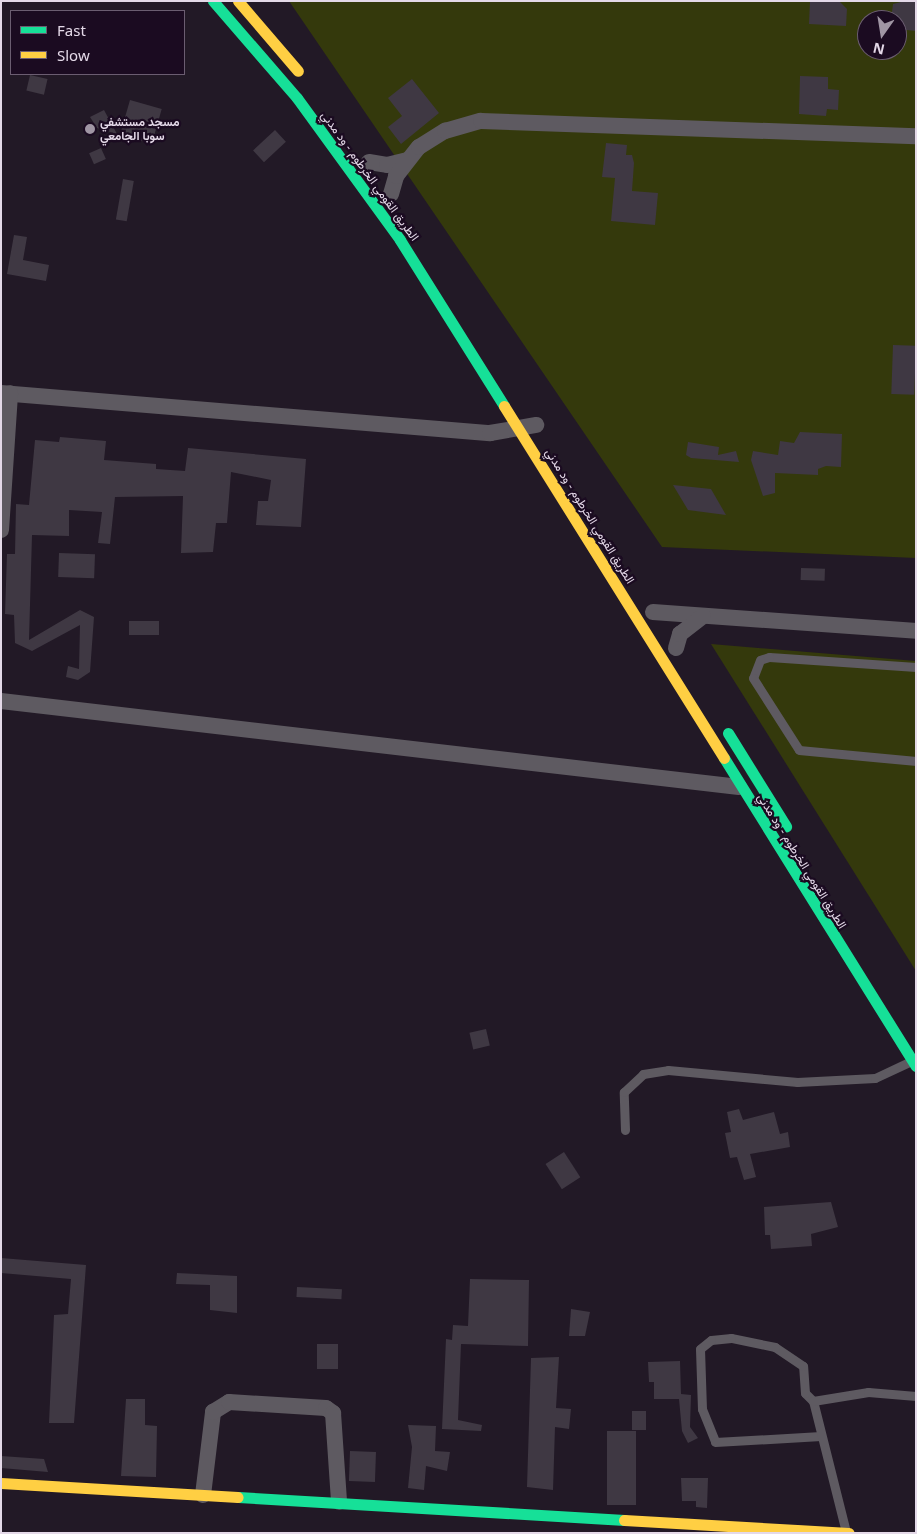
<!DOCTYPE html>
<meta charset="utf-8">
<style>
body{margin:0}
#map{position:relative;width:917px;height:1534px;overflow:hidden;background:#221926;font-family:"Noto Sans",Vazirmatn,sans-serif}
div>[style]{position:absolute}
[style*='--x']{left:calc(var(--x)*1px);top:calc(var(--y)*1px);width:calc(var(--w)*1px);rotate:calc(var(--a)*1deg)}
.green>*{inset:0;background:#34390c}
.building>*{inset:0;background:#3f3843;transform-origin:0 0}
.lane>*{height:9px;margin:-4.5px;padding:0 4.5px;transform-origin:4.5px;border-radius:4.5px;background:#5e5a61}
.street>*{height:16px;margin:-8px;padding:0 8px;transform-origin:8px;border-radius:8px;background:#5e5a61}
.fast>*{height:11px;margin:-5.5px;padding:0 5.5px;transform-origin:5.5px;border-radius:5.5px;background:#16e098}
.slow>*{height:11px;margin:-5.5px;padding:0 5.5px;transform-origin:5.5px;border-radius:5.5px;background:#ffcf43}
.dots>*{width:14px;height:14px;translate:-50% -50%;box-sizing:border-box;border:2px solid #1b0b21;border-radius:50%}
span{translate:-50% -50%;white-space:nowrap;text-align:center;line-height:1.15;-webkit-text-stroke:4.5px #1b0b21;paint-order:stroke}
.poi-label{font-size:12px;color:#e4d9e8;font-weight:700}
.left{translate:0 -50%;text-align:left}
.street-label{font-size:12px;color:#e4d9e8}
.frame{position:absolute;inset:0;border:2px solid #e4d9e8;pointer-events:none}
.legend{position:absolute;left:10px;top:10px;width:175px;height:65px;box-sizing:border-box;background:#1b0b21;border:1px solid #6b5d71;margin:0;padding:6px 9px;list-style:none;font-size:15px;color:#e4d9e8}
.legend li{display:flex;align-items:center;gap:10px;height:25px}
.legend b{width:25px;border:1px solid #6b5d71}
.north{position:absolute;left:857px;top:10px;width:50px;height:50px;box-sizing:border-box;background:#1b0b21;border:1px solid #6b5d71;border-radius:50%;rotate:193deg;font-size:14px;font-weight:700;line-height:20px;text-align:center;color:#e4d9e8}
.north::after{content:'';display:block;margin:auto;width:18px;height:22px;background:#a096a4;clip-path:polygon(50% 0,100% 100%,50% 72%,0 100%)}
</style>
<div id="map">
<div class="green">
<i style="clip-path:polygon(evenodd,289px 1px,916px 1px,916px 558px,662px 547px,289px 1px,867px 20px,897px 20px,897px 50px,867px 50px,867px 20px)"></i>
<i style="clip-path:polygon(711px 644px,916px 661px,916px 971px)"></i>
</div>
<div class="building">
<i style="clip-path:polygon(810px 1px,839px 1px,847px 9px,846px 26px,809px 24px)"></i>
<i style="clip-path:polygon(905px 1px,916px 1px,916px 31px,897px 29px,897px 20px,891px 20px,893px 4px)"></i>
<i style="left:30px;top:75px;width:18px;height:16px;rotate:13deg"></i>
<i style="clip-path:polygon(800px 76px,828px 77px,828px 89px,839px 90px,838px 110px,827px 109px,826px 116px,799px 114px)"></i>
<i style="clip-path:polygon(412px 79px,439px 113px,401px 144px,388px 127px,402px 116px,388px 98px)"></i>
<i style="left:130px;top:100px;width:33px;height:36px;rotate:16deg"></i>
<i style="clip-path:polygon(104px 110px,117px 134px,97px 128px,90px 117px)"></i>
<i style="left:275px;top:130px;width:16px;height:30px;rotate:47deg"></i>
<i style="clip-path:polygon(606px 143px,627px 145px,626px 155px,632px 155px,634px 163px,632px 191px,658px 193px,655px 225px,611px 221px,615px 178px,602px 177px)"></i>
<i style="left:101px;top:148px;width:12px;height:13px;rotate:66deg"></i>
<i style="left:123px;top:179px;width:11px;height:41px;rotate:10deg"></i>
<i style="clip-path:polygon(14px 235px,27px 237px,23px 260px,49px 265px,46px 281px,7px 274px)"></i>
<i style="left:893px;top:345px;width:23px;height:49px;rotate:2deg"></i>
<i style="clip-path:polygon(800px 432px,842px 434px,841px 467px,826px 466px,818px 469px,818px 475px,775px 473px,775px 493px,763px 496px,751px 460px,753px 451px,778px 455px,780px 441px,794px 443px)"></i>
<i style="clip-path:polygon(60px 437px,106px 441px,104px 460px,156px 464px,156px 469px,185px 471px,188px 448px,306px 459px,301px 527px,256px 525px,258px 501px,268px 501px,271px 480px,231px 472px,227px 523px,216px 523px,213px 552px,181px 553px,183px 496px,115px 497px,110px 544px,98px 543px,102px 512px,69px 510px,69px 536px,32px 535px,29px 640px,80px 610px,94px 617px,90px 672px,78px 680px,66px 677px,68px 666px,79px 669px,80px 625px,32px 651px,15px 643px,14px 615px,5px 614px,7px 554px,15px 554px,16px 504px,29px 505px,35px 440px,59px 442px)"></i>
<i style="clip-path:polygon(688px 442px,719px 447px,718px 455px,736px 451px,739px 462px,691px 458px,686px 455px)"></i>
<i style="clip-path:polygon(673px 485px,711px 489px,726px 515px,688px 510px)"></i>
<i style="left:59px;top:553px;width:36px;height:24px;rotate:2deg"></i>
<i style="left:801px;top:568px;width:24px;height:12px;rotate:2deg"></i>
<i style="left:159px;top:621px;width:14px;height:30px;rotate:90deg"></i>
<i style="left:486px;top:1029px;width:17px;height:17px;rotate:77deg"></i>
<i style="clip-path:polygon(739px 1109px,743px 1120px,774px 1112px,780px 1134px,788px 1132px,790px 1147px,750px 1154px,756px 1177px,744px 1180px,737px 1157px,730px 1158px,725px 1133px,731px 1132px,727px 1112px)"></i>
<i style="left:564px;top:1152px;width:30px;height:22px;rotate:57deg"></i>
<i style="clip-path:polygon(831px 1202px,838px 1227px,811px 1234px,812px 1246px,771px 1249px,770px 1235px,765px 1235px,764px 1207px)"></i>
<i style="clip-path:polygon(1px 1258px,86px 1265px,74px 1423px,49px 1423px,54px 1315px,68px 1314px,71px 1279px,1px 1273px)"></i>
<i style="clip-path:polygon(177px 1273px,237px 1276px,237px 1313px,210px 1310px,210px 1285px,176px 1284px)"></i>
<i style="clip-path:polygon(470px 1279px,529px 1280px,528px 1346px,461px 1344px,458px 1420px,482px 1425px,481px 1431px,442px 1429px,446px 1339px,452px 1340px,453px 1325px,468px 1326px)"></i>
<i style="left:297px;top:1287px;width:45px;height:10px;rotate:3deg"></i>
<i style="clip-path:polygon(571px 1309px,590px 1312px,585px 1336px,569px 1336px)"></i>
<i style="left:317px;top:1344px;width:21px;height:25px"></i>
<i style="clip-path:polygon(559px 1357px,556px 1408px,571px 1409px,569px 1429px,555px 1427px,553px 1490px,527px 1487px,531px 1358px)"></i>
<i style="clip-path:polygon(680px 1361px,681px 1394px,691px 1395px,690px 1427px,698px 1438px,688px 1443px,682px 1431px,679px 1399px,654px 1399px,654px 1382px,649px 1382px,648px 1362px)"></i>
<i style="clip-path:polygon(126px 1399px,145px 1399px,145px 1425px,157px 1426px,156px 1477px,121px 1476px)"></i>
<i style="left:632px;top:1411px;width:14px;height:19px"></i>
<i style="clip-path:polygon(408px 1425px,436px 1426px,435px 1451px,450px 1452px,447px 1471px,426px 1466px,424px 1490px,408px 1488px,412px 1447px)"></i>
<i style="left:607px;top:1431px;width:29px;height:74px"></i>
<i style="left:350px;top:1451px;width:26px;height:30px;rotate:2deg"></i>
<i style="clip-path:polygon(1px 1456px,44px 1459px,48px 1472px,1px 1468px)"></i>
<i style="clip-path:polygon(681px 1478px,708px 1478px,707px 1508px,696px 1507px,696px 1501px,682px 1501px)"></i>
</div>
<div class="lane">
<i style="--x:916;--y:667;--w:147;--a:-176.1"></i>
<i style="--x:769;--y:657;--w:9;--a:162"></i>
<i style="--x:760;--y:660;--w:19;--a:111"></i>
<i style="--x:753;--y:678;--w:85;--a:57.4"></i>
<i style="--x:799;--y:750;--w:118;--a:5.4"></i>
<i style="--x:625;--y:1130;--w:38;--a:-92"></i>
<i style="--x:624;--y:1092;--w:26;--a:-43"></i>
<i style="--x:643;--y:1074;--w:25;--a:-9"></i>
<i style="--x:668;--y:1070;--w:130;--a:5.3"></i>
<i style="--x:797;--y:1082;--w:78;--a:-2.9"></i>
<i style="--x:875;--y:1078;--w:38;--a:-25"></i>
<i style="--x:813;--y:1401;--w:11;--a:-135"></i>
<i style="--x:805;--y:1393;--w:27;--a:-94"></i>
<i style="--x:803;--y:1366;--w:34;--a:-146"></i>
<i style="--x:775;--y:1347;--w:45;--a:-168.4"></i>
<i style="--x:731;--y:1338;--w:20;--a:174"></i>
<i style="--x:711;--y:1340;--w:14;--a:141"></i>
<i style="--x:700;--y:1349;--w:60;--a:88.1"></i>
<i style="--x:702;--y:1409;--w:35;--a:68"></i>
<i style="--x:715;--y:1442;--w:106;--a:-3.2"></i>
<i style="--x:846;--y:1532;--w:135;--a:-104.1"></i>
<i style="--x:813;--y:1401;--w:56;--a:-9.3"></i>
<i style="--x:868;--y:1392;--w:48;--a:4.8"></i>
</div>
<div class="street">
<i style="--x:369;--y:162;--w:18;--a:9"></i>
<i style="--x:387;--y:165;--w:21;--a:-14"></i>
<i style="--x:391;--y:194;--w:19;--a:-74"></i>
<i style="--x:396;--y:176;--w:37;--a:-52"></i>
<i style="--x:419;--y:147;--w:31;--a:-32"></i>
<i style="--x:445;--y:131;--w:37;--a:-16"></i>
<i style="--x:481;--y:121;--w:435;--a:2"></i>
<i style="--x:1;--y:393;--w:491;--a:4.7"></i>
<i style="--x:490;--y:433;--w:47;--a:-9.9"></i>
<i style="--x:1;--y:530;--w:137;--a:-86.2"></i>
<i style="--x:653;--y:612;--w:264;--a:4.1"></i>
<i style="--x:676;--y:648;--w:15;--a:-74"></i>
<i style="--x:680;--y:634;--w:29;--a:-38"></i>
<i style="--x:1;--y:701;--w:743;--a:6.65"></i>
<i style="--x:203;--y:1495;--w:84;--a:-83.1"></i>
<i style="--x:213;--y:1412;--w:19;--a:-32"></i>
<i style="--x:229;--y:1402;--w:97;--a:3.5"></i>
<i style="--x:326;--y:1408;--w:9;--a:36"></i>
<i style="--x:333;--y:1413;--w:89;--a:86.1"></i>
</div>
<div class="fast">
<i style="--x:213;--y:1;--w:128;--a:49.1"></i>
<i style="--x:297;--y:98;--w:175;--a:54"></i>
<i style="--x:400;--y:240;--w:196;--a:57.9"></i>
<i style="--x:728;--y:733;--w:110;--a:58.1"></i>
<i style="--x:724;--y:758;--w:363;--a:58.1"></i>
<i style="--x:238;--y:1497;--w:387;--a:3.4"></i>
</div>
<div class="slow">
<i style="--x:238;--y:1;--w:92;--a:49.4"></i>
<i style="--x:504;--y:406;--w:415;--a:58"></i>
<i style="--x:1;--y:1483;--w:237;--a:3.4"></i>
<i style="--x:624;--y:1520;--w:225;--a:3.3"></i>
</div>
<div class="dots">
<i style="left:90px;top:129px;background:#a096a4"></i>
</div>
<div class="poi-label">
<span class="left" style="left:100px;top:129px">مسجد مستشفي<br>سوبا الجامعي</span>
</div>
<div class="street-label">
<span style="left:370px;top:176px;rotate:54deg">الطريق القومي الخرطوم - ود مدني</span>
<span style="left:590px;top:516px;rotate:58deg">الطريق القومي الخرطوم - ود مدني</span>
<span style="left:802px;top:861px;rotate:58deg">الطريق القومي الخرطوم - ود مدني</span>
</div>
<div class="frame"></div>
<ul class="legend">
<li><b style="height:6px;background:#16e098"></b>Fast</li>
<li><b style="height:6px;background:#ffcf43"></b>Slow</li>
</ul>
<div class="north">N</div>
</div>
